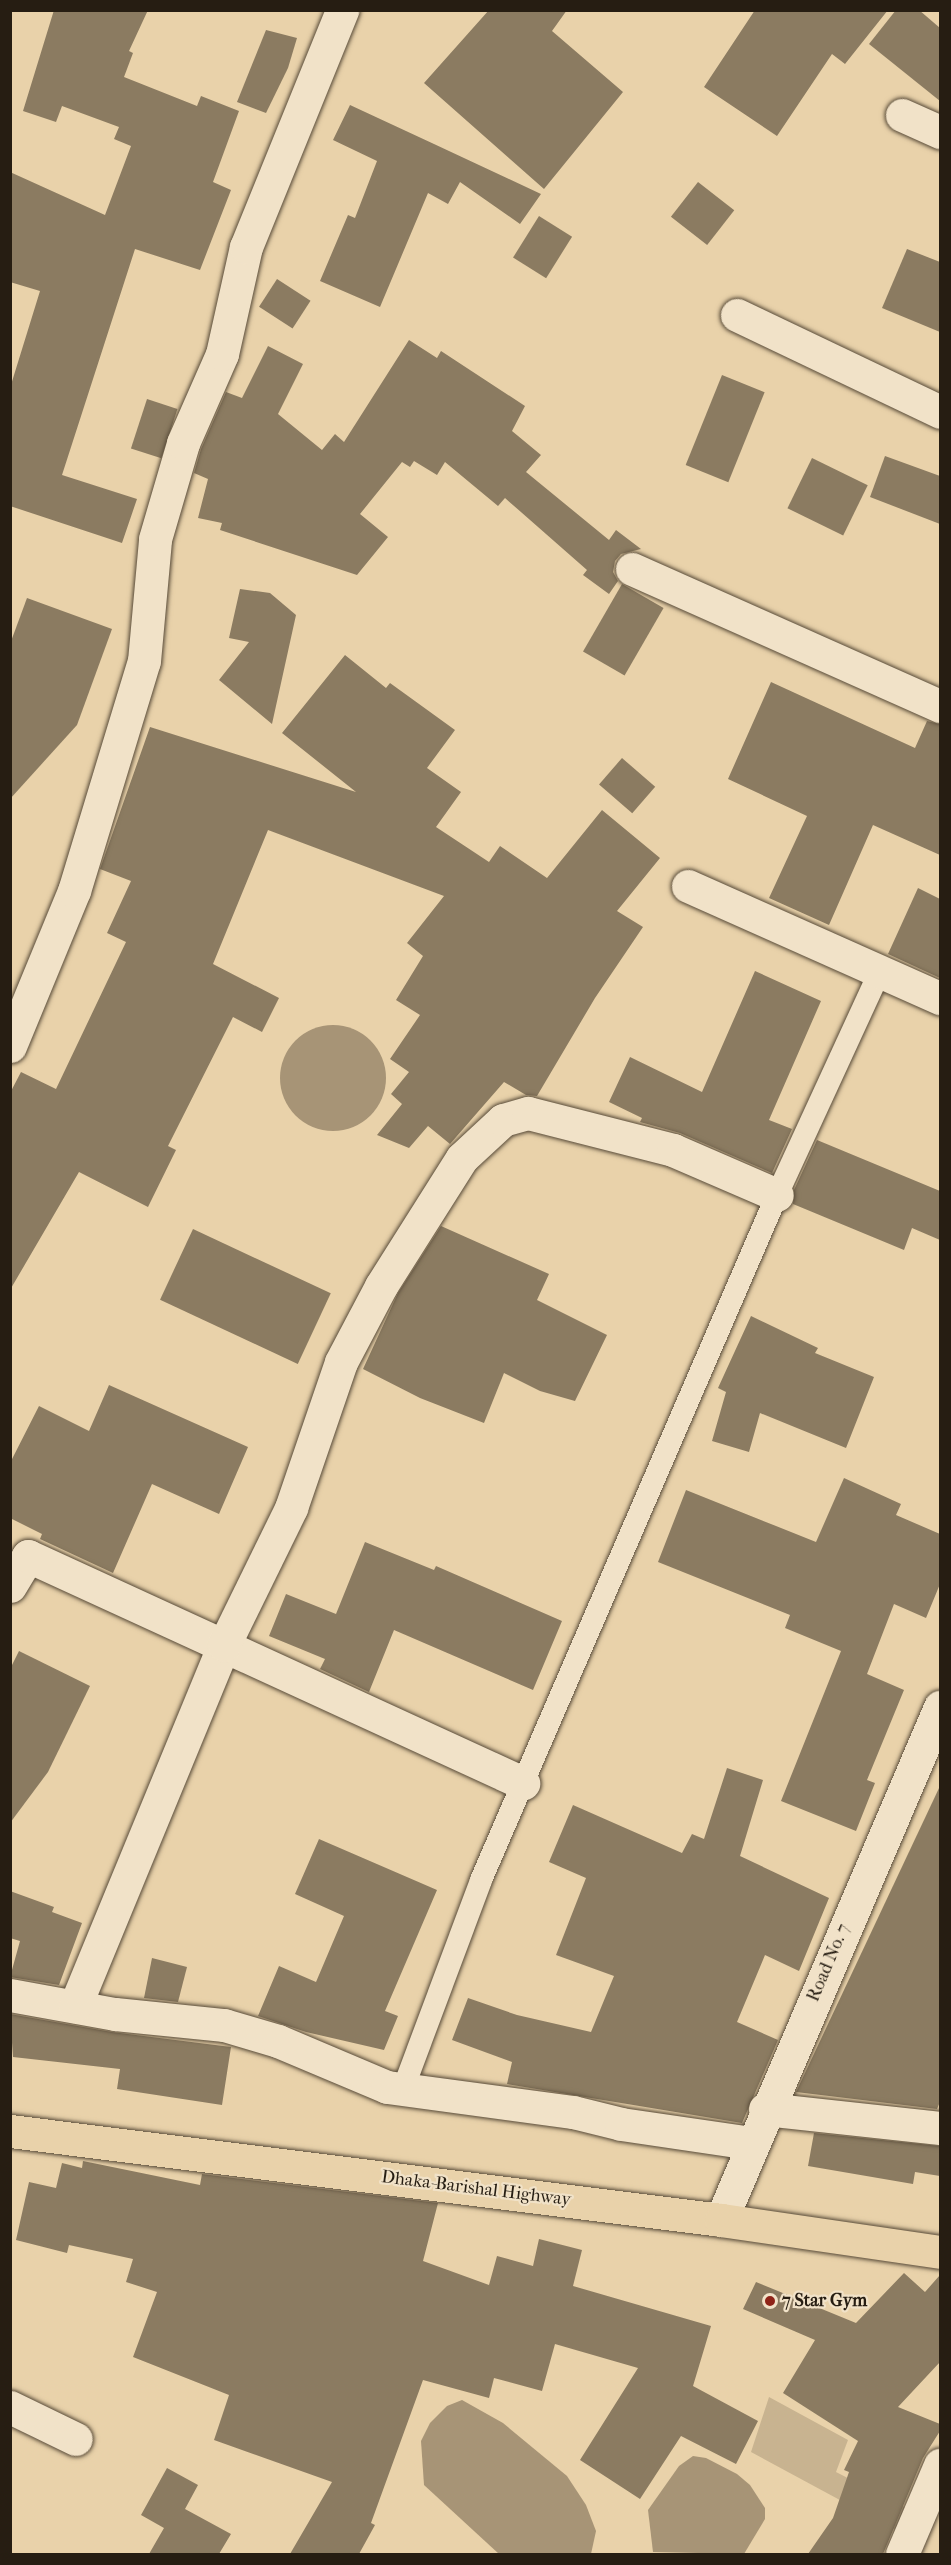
<!DOCTYPE html>
<style>
body{margin:0}
#map{position:relative;width:951px;height:2565px;overflow:hidden;background:#e9d2aa;font-family:"IM FELL French Canon",serif}
div>[style]{position:absolute}
[style*='--x']{left:calc(var(--x)*1px);top:calc(var(--y)*1px);width:calc(var(--w)*1px);rotate:calc(var(--a)*1deg)}
.green>*{inset:0;background:#c8b390}
.water>*{inset:0;background:#a79476}
.round{border-radius:50%}
.building>*{inset:0;background:#8b7b61;transform-origin:0 0}
.roads{filter:drop-shadow(0 0 2px #574a38) drop-shadow(0 0 2px #574a38)}
.lane>*{height:22px;margin:-11px;padding:0 11px;transform-origin:11px;border-radius:11px;background:#f1e2c8}
.street>*{height:33px;margin:-16.5px;padding:0 16.5px;transform-origin:16.5px;border-radius:16.5px;background:#f1e2c8}
.highway>*{height:33px;margin:-16.5px;padding:0 16.5px;transform-origin:16.5px;border-radius:16.5px;background:#e9d2aa}
.dots>*{width:16px;height:16px;translate:-50% -50%;box-sizing:border-box;border:3px solid #f1e2c8;border-radius:50%}
span{translate:-50% -50%;white-space:nowrap;text-align:center;line-height:1.15;-webkit-text-stroke:4.5px #f1e2c8;paint-order:stroke}
.street-label{font-size:18px;color:#261d12}
.poi-label{font-size:18px;color:#261d12;font-weight:700}
.left{translate:0 -50%;text-align:left}
.frame{position:absolute;inset:0;border:12px solid #261d12;pointer-events:none}
</style>
<div id="map">
<div class="green">
<i style="clip-path:polygon(769px 2397px,848px 2440px,836px 2472px,912px 2511px,901px 2533px,751px 2452px)"></i>
</div>
<div class="water">
<i class="round" style="left:280px;top:1025px;width:106px;height:106px"></i>
<i style="clip-path:polygon(462px 2400px,503px 2423px,567px 2476px,586px 2505px,596px 2531px,591px 2554px,499px 2554px,424px 2485px,421px 2441px,430px 2423px,447px 2406px)"></i>
<i style="clip-path:polygon(693px 2456px,706px 2458px,737px 2474px,750px 2485px,765px 2508px,765px 2519px,744px 2554px,653px 2552px,648px 2510px,679px 2466px)"></i>
</div>
<div class="building">
<i style="clip-path:polygon(54px 10px,148px 10px,129px 51px,133px 53px,124px 77px,197px 106px,201px 96px,239px 111px,213px 182px,231px 190px,200px 270px,135px 249px,62px 475px,137px 499px,122px 543px,10px 506px,10px 388px,40px 291px,10px 282px,10px 172px,105px 215px,131px 146px,114px 139px,119px 127px,62px 106px,56px 122px,23px 111px)"></i>
<i style="clip-path:polygon(489px 10px,567px 10px,552px 31px,623px 92px,544px 189px,424px 83px)"></i>
<i style="clip-path:polygon(755px 10px,888px 10px,845px 64px,832px 54px,777px 136px,704px 87px)"></i>
<i style="clip-path:polygon(896px 10px,919px 10px,940px 28px,940px 101px,869px 44px)"></i>
<i style="clip-path:polygon(266px 30px,297px 38px,288px 68px,266px 113px,237px 102px)"></i>
<i style="clip-path:polygon(350px 105px,434px 144px,541px 194px,520px 224px,460px 182px,448px 204px,428px 193px,380px 307px,320px 281px,348px 215px,355px 218px,377px 161px,333px 140px)"></i>
<i style="left:698px;top:182px;width:46px;height:44px;rotate:38deg"></i>
<i style="left:539px;top:216px;width:39px;height:49px;rotate:32deg"></i>
<i style="clip-path:polygon(907px 249px,940px 262px,940px 332px,882px 308px)"></i>
<i style="left:277px;top:279px;width:40px;height:33px;rotate:33deg"></i>
<i style="clip-path:polygon(409px 340px,437px 358px,441px 351px,525px 406px,512px 431px,541px 455px,526px 472px,609px 540px,616px 530px,641px 549px,621px 554px,615px 561px,613px 572px,618px 581px,609px 594px,583px 575px,587px 570px,505px 498px,498px 506px,445px 462px,437px 475px,414px 461px,410px 467px,402px 462px,360px 514px,388px 537px,357px 575px,220px 530px,222px 523px,198px 518px,208px 479px,194px 473px,201px 449px,226px 392px,242px 398px,268px 346px,303px 364px,278px 414px,322px 450px,335px 434px,344px 442px)"></i>
<i style="left:722px;top:375px;width:46px;height:97px;rotate:22deg"></i>
<i style="left:147px;top:399px;width:32px;height:52px;rotate:18deg"></i>
<i style="clip-path:polygon(885px 456px,940px 476px,940px 524px,870px 497px)"></i>
<i style="left:812px;top:458px;width:62px;height:56px;rotate:26deg"></i>
<i style="left:622px;top:584px;width:48px;height:78px;rotate:30deg"></i>
<i style="clip-path:polygon(240px 589px,270px 593px,296px 615px,272px 724px,219px 680px,249px 642px,229px 638px)"></i>
<i style="clip-path:polygon(27px 598px,112px 629px,77px 725px,10px 799px,10px 644px)"></i>
<i style="clip-path:polygon(345px 655px,386px 688px,390px 683px,455px 730px,427px 768px,461px 792px,436px 827px,489px 862px,500px 846px,547px 878px,602px 810px,660px 858px,617px 911px,643px 927px,595px 998px,537px 1096px,526px 1095px,504px 1082px,450px 1144px,428px 1126px,409px 1148px,377px 1135px,402px 1104px,391px 1094px,409px 1072px,390px 1059px,420px 1015px,396px 1000px,423px 956px,407px 943px,444px 896px,268px 830px,213px 964px,279px 998px,262px 1032px,233px 1017px,168px 1146px,176px 1150px,148px 1207px,79px 1172px,10px 1290px,10px 1093px,21px 1072px,56px 1089px,126px 942px,107px 933px,131px 881px,100px 869px,150px 727px,356px 792px,282px 733px)"></i>
<i style="clip-path:polygon(771px 682px,915px 748px,927px 721px,940px 724px,940px 855px,873px 825px,829px 925px,769px 898px,807px 816px,728px 779px)"></i>
<i style="left:622px;top:758px;width:44px;height:35px;rotate:41deg"></i>
<i style="clip-path:polygon(918px 888px,940px 899px,940px 978px,888px 954px)"></i>
<i style="clip-path:polygon(755px 971px,821px 1001px,769px 1120px,792px 1129px,772px 1173px,680px 1133px,640px 1122px,642px 1118px,609px 1102px,630px 1057px,702px 1092px)"></i>
<i style="clip-path:polygon(817px 1140px,940px 1191px,940px 1240px,912px 1228px,904px 1250px,793px 1204px,794px 1190px)"></i>
<i style="clip-path:polygon(441px 1226px,549px 1274px,537px 1300px,607px 1335px,575px 1401px,540px 1391px,504px 1373px,484px 1423px,420px 1398px,363px 1369px,398px 1293px)"></i>
<i style="left:193px;top:1229px;width:152px;height:78px;rotate:25deg"></i>
<i style="clip-path:polygon(751px 1316px,818px 1348px,815px 1353px,874px 1377px,846px 1448px,760px 1413px,749px 1452px,712px 1441px,726px 1392px,718px 1388px)"></i>
<i style="clip-path:polygon(109px 1385px,248px 1447px,219px 1514px,152px 1484px,113px 1573px,40px 1539px,42px 1534px,10px 1518px,10px 1463px,39px 1406px,89px 1431px)"></i>
<i style="clip-path:polygon(844px 1478px,901px 1504px,896px 1515px,940px 1534px,940px 1584px,926px 1618px,894px 1604px,867px 1674px,904px 1690px,867px 1780px,875px 1783px,856px 1831px,781px 1801px,841px 1651px,785px 1628px,790px 1615px,658px 1562px,686px 1490px,816px 1542px)"></i>
<i style="clip-path:polygon(365px 1542px,434px 1570px,436px 1566px,562px 1621px,533px 1690px,394px 1630px,369px 1692px,320px 1669px,325px 1659px,269px 1636px,286px 1594px,336px 1614px)"></i>
<i style="clip-path:polygon(19px 1651px,90px 1686px,48px 1772px,10px 1823px,10px 1669px)"></i>
<i style="clip-path:polygon(727px 1768px,763px 1780px,740px 1856px,829px 1898px,799px 1971px,765px 1955px,737px 2022px,778px 2040px,742px 2123px,507px 2084px,512px 2062px,452px 2040px,468px 1998px,517px 2015px,591px 2032px,614px 1976px,556px 1955px,586px 1878px,549px 1862px,573px 1805px,682px 1853px,692px 1834px,704px 1839px)"></i>
<i style="clip-path:polygon(940px 1786px,940px 2102px,937px 2109px,796px 2092px)"></i>
<i style="clip-path:polygon(319px 1839px,437px 1890px,385px 2011px,398px 2016px,384px 2050px,306px 2032px,258px 2016px,279px 1966px,316px 1982px,344px 1916px,295px 1894px)"></i>
<i style="clip-path:polygon(10px 1891px,54px 1907px,52px 1912px,82px 1923px,59px 1985px,10px 1977px,20px 1941px,10px 1938px)"></i>
<i style="clip-path:polygon(152px 1958px,187px 1967px,178px 2002px,144px 1998px)"></i>
<i style="clip-path:polygon(10px 2014px,112px 2032px,231px 2047px,222px 2105px,117px 2089px,120px 2069px,13px 2057px)"></i>
<i style="clip-path:polygon(814px 2133px,940px 2146px,940px 2176px,915px 2172px,913px 2184px,808px 2166px)"></i>
<i style="clip-path:polygon(83px 2161px,200px 2185px,202px 2174px,438px 2203px,423px 2261px,489px 2285px,497px 2256px,533px 2266px,539px 2239px,582px 2250px,573px 2286px,711px 2326px,693px 2386px,758px 2421px,736px 2464px,681px 2436px,640px 2499px,580px 2460px,638px 2368px,555px 2344px,542px 2391px,494px 2378px,489px 2398px,423px 2380px,371px 2523px,375px 2525px,359px 2554px,290px 2554px,332px 2482px,214px 2440px,229px 2395px,133px 2357px,157px 2292px,126px 2282px,133px 2259px,69px 2245px,67px 2253px,16px 2240px,29px 2182px,56px 2188px,62px 2163px,82px 2168px)"></i>
<i style="clip-path:polygon(904px 2273px,925px 2292px,940px 2275px,940px 2362px,898px 2407px,940px 2424px,940px 2431px,923px 2458px,883px 2554px,808px 2554px,833px 2518px,849px 2472px,844px 2470px,858px 2441px,783px 2393px,815px 2340px,743px 2309px,756px 2282px,856px 2323px)"></i>
<i style="clip-path:polygon(167px 2468px,198px 2485px,185px 2509px,231px 2534px,219px 2554px,149px 2554px,164px 2528px,141px 2515px)"></i>
</div>
<div class="roads">
<div class="lane">
<i style="--x:403;--y:2089;--w:223;--a:-69.5"></i>
<i style="--x:481;--y:1880;--w:746;--a:-66.63"></i>
<i style="--x:777;--y:1195;--w:247;--a:-65.3"></i>
</div>
<div class="street">
<i style="--x:902;--y:115;--w:42;--a:24.1"></i>
<i style="--x:737;--y:315;--w:225;--a:25.5"></i>
<i style="--x:632;--y:569;--w:337;--a:24"></i>
<i style="--x:688;--y:886;--w:276;--a:24"></i>
<i style="--x:10;--y:1046;--w:168;--a:-67.6"></i>
<i style="--x:74;--y:891;--w:240;--a:-73.1"></i>
<i style="--x:144;--y:661;--w:122;--a:-84.8"></i>
<i style="--x:155;--y:539;--w:100;--a:-73.7"></i>
<i style="--x:183;--y:443;--w:97;--a:-66.3"></i>
<i style="--x:222;--y:354;--w:110;--a:-77.4"></i>
<i style="--x:246;--y:247;--w:256;--a:-67.9"></i>
<i style="--x:10;--y:1586;--w:35;--a:-59"></i>
<i style="--x:28;--y:1556;--w:545;--a:24.64"></i>
<i style="--x:10;--y:1995;--w:107;--a:10.3"></i>
<i style="--x:115;--y:2014;--w:110;--a:5.8"></i>
<i style="--x:224;--y:2025;--w:56;--a:16.5"></i>
<i style="--x:278;--y:2041;--w:118;--a:22.9"></i>
<i style="--x:387;--y:2087;--w:188;--a:7.7"></i>
<i style="--x:573;--y:2112;--w:49;--a:14"></i>
<i style="--x:621;--y:2124;--w:132;--a:8.3"></i>
<i style="--x:75;--y:2006;--w:391;--a:-67.6"></i>
<i style="--x:224;--y:1645;--w:153;--a:-63.9"></i>
<i style="--x:291;--y:1508;--w:154;--a:-71.1"></i>
<i style="--x:341;--y:1362;--w:86;--a:-62.2"></i>
<i style="--x:381;--y:1286;--w:151;--a:-57.7"></i>
<i style="--x:462;--y:1158;--w:56;--a:-42.8"></i>
<i style="--x:503;--y:1120;--w:26;--a:-16"></i>
<i style="--x:528;--y:1113;--w:150;--a:14.3"></i>
<i style="--x:673;--y:1150;--w:113;--a:23.4"></i>
<i style="--x:765;--y:2109;--w:176;--a:6.2"></i>
<i style="--x:721;--y:2220;--w:558;--a:-66.88"></i>
<i style="--x:10;--y:2407;--w:73;--a:25.9"></i>
<i style="--x:902;--y:2554;--w:97;--a:-66.9"></i>
</div>
<div class="highway">
<i style="--x:10;--y:2131;--w:717;--a:7.13"></i>
<i style="--x:721;--y:2220;--w:221;--a:8.3"></i>
</div>
</div>
<div class="dots">
<i style="left:770px;top:2301px;background:#8f2418"></i>
</div>
<div class="street-label">
<span style="left:829px;top:1963px;rotate:-67deg">Road No. 7</span>
<span style="left:476px;top:2189px;rotate:7deg">Dhaka-Barishal Highway</span>
</div>
<div class="poi-label">
<span class="left" style="left:782px;top:2301px">7 Star Gym</span>
</div>
<div class="frame"></div>
</div>
